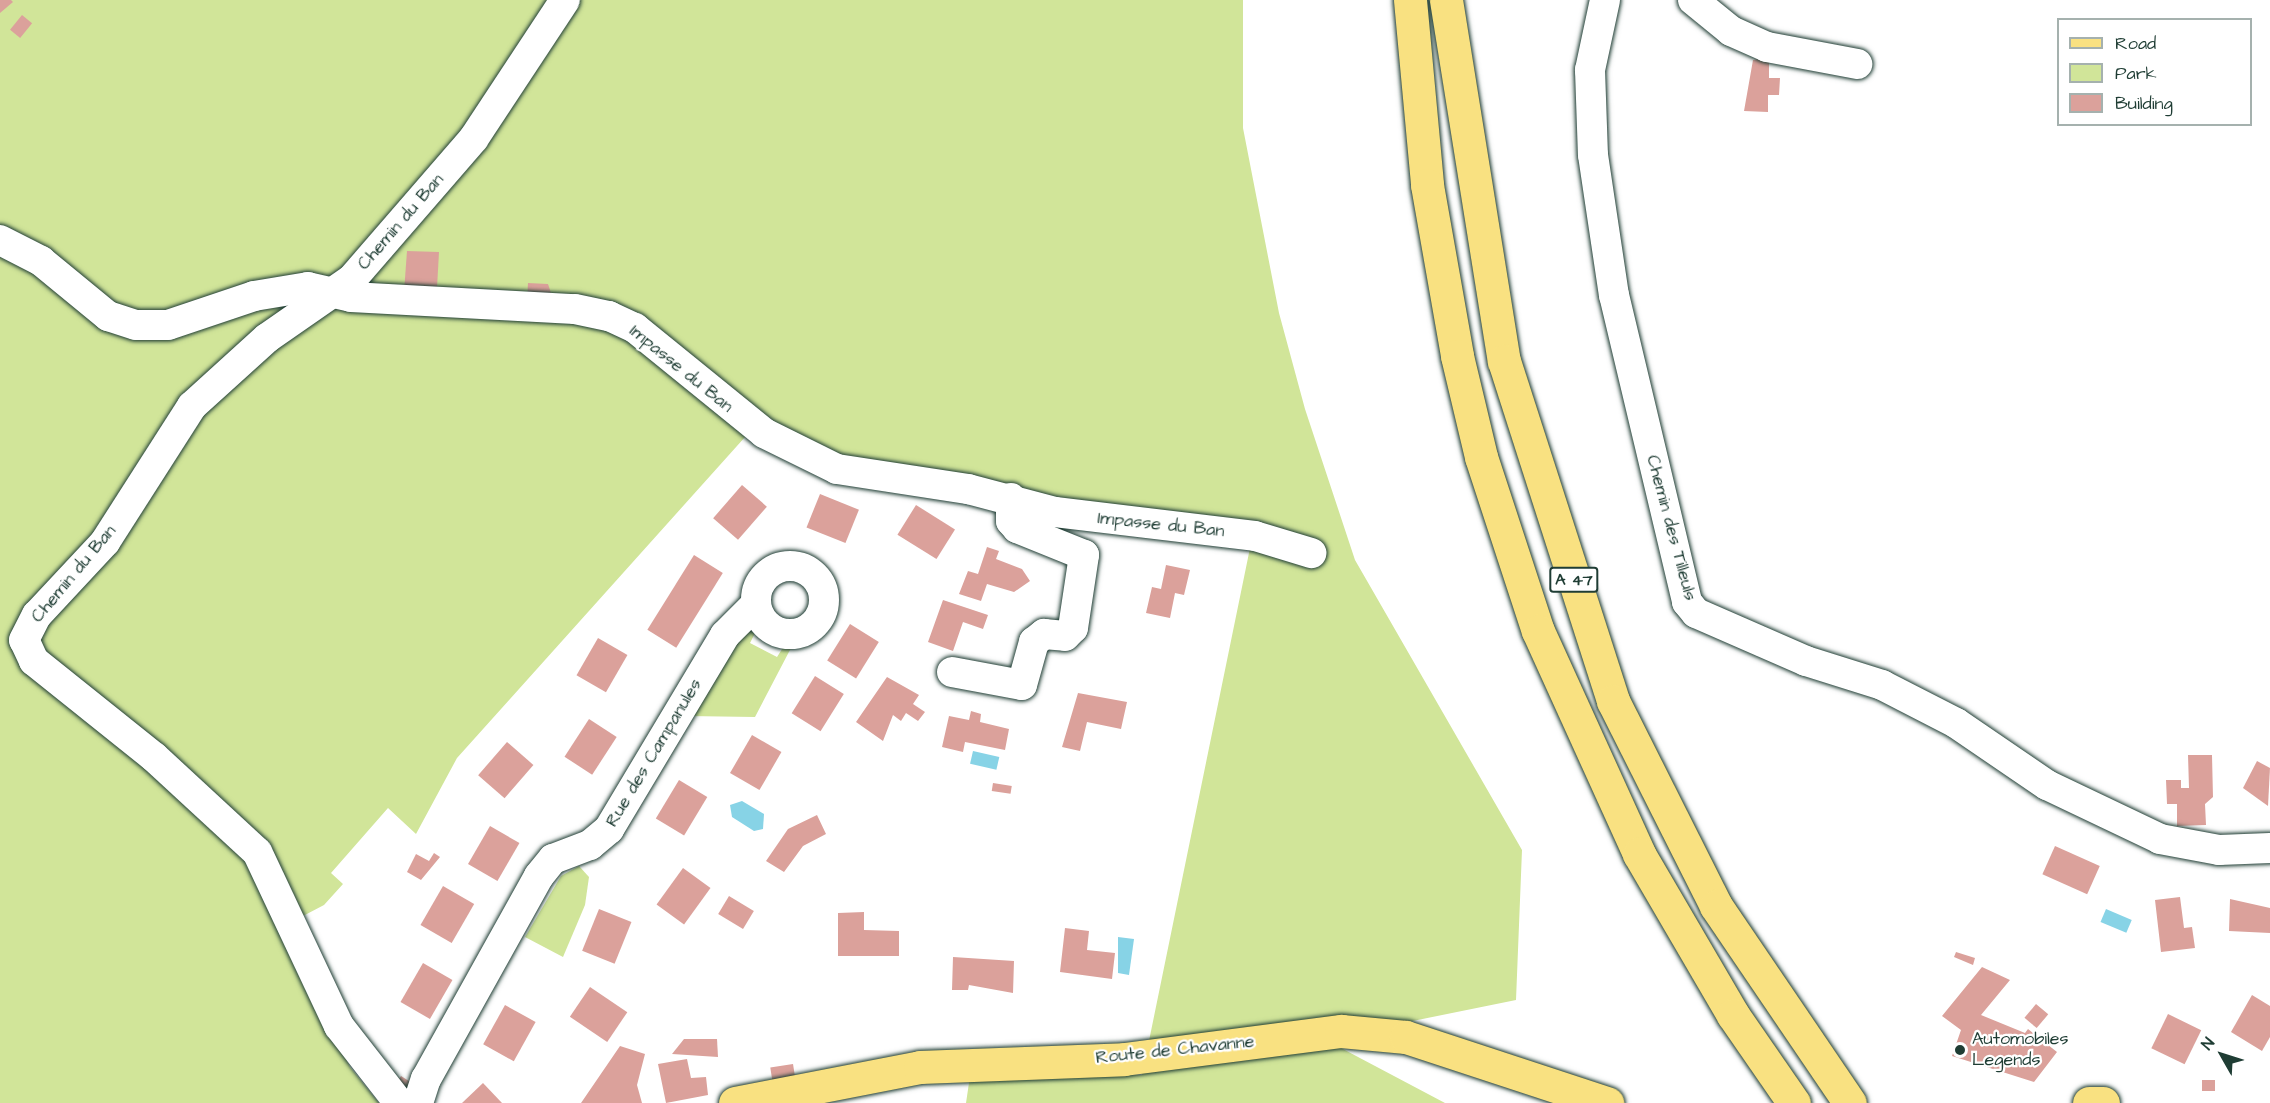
<!DOCTYPE html>
<style>
body{margin:0}
#map{position:relative;width:2270px;height:1103px;overflow:hidden;background:#fff;font-family:"Architects Daughter",sans-serif}
div>[style]{position:absolute}
[style*='--x']{left:calc(var(--x)*1px);top:calc(var(--y)*1px);width:calc(var(--w)*1px);rotate:calc(var(--a)*1deg)}
.green>*{inset:0;background:#d1e599}
.water>*{inset:0;background:#87d3e6;transform-origin:0 0}
.building>*{inset:0;background:#dba19b;transform-origin:0 0}
.roads{filter:drop-shadow(0 0 2px #1f3d34) drop-shadow(0 0 2px #1f3d34)}
.minor>*{height:30px;margin:-15px;padding:0 15px;transform-origin:15px;border-radius:15px;background:#fff}
.minor>.ring{margin:-15px;padding:0;box-sizing:content-box;background:none;border:30px solid #fff;border-radius:50%}
.major>*{height:33px;margin:-16.5px;padding:0 16.5px;transform-origin:16.5px;border-radius:16.5px;background:#f9e181}
.highway>*{height:33px;margin:-16.5px;padding:0 16.5px;transform-origin:16.5px;border-radius:16.5px;background:#f9e181}
.dots>*{width:16px;height:16px;translate:-50% -50%;box-sizing:border-box;border:3px solid #fff;border-radius:50%}
span{translate:-50% -50%;white-space:nowrap;text-align:center;line-height:1.15;-webkit-text-stroke:4.5px #fff;paint-order:stroke}
.shield-label span{padding:2px 4px;background:#fff;border:2px solid;border-radius:4px;-webkit-text-stroke-width:0}
.shield-label{font-size:16px;color:#1f3d34;font-weight:700}
.street-label{font-size:18px;color:#1f3d34}
.poi-label{font-size:18px;color:#1f3d34}
.left{translate:0 -50%;text-align:left}
.legend{position:absolute;left:2057px;top:18px;width:195px;height:108px;box-sizing:border-box;background:#fff;border:2px solid #a5b1ae;margin:0;padding:8px 10px;list-style:none;font-size:18px;color:#1f3d34}
.legend li{display:flex;align-items:center;gap:12px;height:30px}
.legend b{width:30px;border:2px solid #a5b1ae}
.north{position:absolute;left:2192px;top:1025px;width:60px;height:60px;-webkit-text-stroke:4px #fff;paint-order:stroke;rotate:309deg;font-size:16px;font-weight:700;line-height:24px;text-align:center;color:#1f3d34}
.north::after{content:'';display:block;margin:auto;width:21px;height:27px;background:#1f3d34;clip-path:polygon(50% 0,100% 100%,50% 72%,0 100%)}
</style>
<div id="map">
<div class="green">
<i style="clip-path:polygon(0 0,1243px 0,1243px 128px,1279px 313px,1305px 409px,1355px 560px,1522px 850px,1516px 1000px,1324px 1039px,1445px 1103px,966px 1103px,970px 1076px,1142px 1075px,1250px 548px,855px 467px,763px 417px,457px 758px,416px 834px,388px 808px,331px 873px,343px 884px,324px 905px,282px 927px,350px 1067px,379px 1103px,0 1103px)"></i>
<i style="clip-path:polygon(748px 630px,755px 633px,750px 643px,777px 657px,784px 646px,791px 648px,755px 717px,687px 716px,734px 639px)"></i>
<i style="clip-path:polygon(579px 866px,589px 877px,585px 905px,563px 957px,525px 937px,561px 876px)"></i>
</div>
<div class="water">
<i style="left:973px;top:751px;width:27px;height:13px;rotate:13deg"></i>
<i style="clip-path:polygon(742px 801px,764px 814px,763px 829px,754px 831px,732px 817px,730px 805px)"></i>
<i style="left:2106px;top:909px;width:28px;height:14px;rotate:23deg"></i>
<i style="clip-path:polygon(1118px 937px,1134px 939px,1129px 975px,1118px 973px)"></i>
</div>
<div class="building">
<i style="clip-path:polygon(0 0,11px 0,13px 2px,0 13px)"></i>
<i style="left:22px;top:15px;width:13px;height:19px;rotate:39deg"></i>
<i style="clip-path:polygon(1769px 57px,1769px 78px,1780px 78px,1779px 95px,1768px 95px,1768px 112px,1744px 111px,1753px 60px)"></i>
<i style="clip-path:polygon(407px 251px,439px 252px,437px 288px,404px 292px)"></i>
<i style="clip-path:polygon(528px 283px,548px 284px,554px 302px,527px 301px)"></i>
<i style="left:742px;top:485px;width:33px;height:44px;rotate:41deg"></i>
<i style="left:820px;top:494px;width:42px;height:36px;rotate:22deg"></i>
<i style="left:916px;top:505px;width:46px;height:35px;rotate:32deg"></i>
<i style="clip-path:polygon(987px 547px,999px 551px,996px 559px,1022px 569px,1030px 581px,1014px 592px,987px 584px,981px 601px,959px 594px,968px 571px,978px 574px)"></i>
<i style="left:694px;top:555px;width:34px;height:88px;rotate:32deg"></i>
<i style="clip-path:polygon(1166px 565px,1190px 570px,1184px 595px,1175px 593px,1170px 618px,1146px 613px,1152px 587px,1161px 589px)"></i>
<i style="clip-path:polygon(943px 600px,988px 615px,983px 629px,963px 622px,953px 651px,928px 642px)"></i>
<i style="left:850px;top:624px;width:34px;height:43px;rotate:32deg"></i>
<i style="left:598px;top:638px;width:34px;height:43px;rotate:30deg"></i>
<i style="left:815px;top:676px;width:34px;height:44px;rotate:32deg"></i>
<i style="clip-path:polygon(887px 677px,919px 695px,913px 704px,925px 712px,918px 721px,906px 713px,901px 721px,893px 715px,883px 741px,856px 722px)"></i>
<i style="clip-path:polygon(1078px 693px,1127px 702px,1121px 729px,1087px 722px,1080px 751px,1062px 747px)"></i>
<i style="clip-path:polygon(971px 711px,981px 714px,980px 722px,1009px 729px,1005px 750px,965px 742px,963px 752px,942px 747px,949px 716px,969px 720px)"></i>
<i style="left:589px;top:719px;width:33px;height:45px;rotate:33deg"></i>
<i style="left:752px;top:735px;width:34px;height:44px;rotate:30deg"></i>
<i style="left:507px;top:742px;width:35px;height:44px;rotate:41deg"></i>
<i style="clip-path:polygon(2188px 755px,2212px 755px,2213px 797px,2205px 804px,2206px 825px,2177px 826px,2177px 804px,2167px 804px,2166px 780px,2181px 780px,2181px 788px,2189px 788px)"></i>
<i style="clip-path:polygon(2257px 761px,2270px 768px,2268px 806px,2243px 788px)"></i>
<i style="left:679px;top:780px;width:33px;height:45px;rotate:31deg"></i>
<i style="left:993px;top:783px;width:19px;height:8px;rotate:9deg"></i>
<i style="clip-path:polygon(817px 815px,826px 834px,803px 846px,784px 872px,766px 861px,788px 829px)"></i>
<i style="left:490px;top:826px;width:34px;height:44px;rotate:30deg"></i>
<i style="left:2055px;top:846px;width:49px;height:31px;rotate:24deg"></i>
<i style="clip-path:polygon(434px 853px,440px 857px,421px 880px,407px 872px,416px 854px,429px 861px)"></i>
<i style="left:683px;top:868px;width:34px;height:45px;rotate:36deg"></i>
<i style="left:443px;top:886px;width:36px;height:45px;rotate:30deg"></i>
<i style="left:729px;top:896px;width:29px;height:21px;rotate:31deg"></i>
<i style="clip-path:polygon(2180px 897px,2184px 928px,2192px 927px,2195px 948px,2161px 952px,2155px 900px)"></i>
<i style="clip-path:polygon(2230px 899px,2270px 908px,2270px 933px,2229px 931px)"></i>
<i style="left:599px;top:909px;width:35px;height:45px;rotate:22deg"></i>
<i style="clip-path:polygon(864px 912px,864px 930px,899px 931px,899px 956px,838px 956px,838px 913px)"></i>
<i style="clip-path:polygon(1065px 928px,1089px 931px,1087px 950px,1115px 953px,1112px 979px,1060px 972px)"></i>
<i style="clip-path:polygon(1956px 952px,1975px 958px,1973px 965px,1954px 957px)"></i>
<i style="clip-path:polygon(953px 957px,1014px 961px,1013px 993px,969px 985px,968px 990px,952px 990px)"></i>
<i style="left:423px;top:963px;width:34px;height:45px;rotate:30deg"></i>
<i style="clip-path:polygon(1982px 967px,2010px 980px,1981px 1015px,2025px 1033px,2028px 1029px,2057px 1052px,2034px 1082px,1952px 1056px,1961px 1030px,1942px 1016px)"></i>
<i style="left:590px;top:987px;width:45px;height:36px;rotate:34deg"></i>
<i style="clip-path:polygon(2252px 995px,2270px 1006px,2270px 1037px,2262px 1051px,2231px 1032px)"></i>
<i style="left:2036px;top:1004px;width:16px;height:18px;rotate:40deg"></i>
<i style="left:505px;top:1005px;width:35px;height:45px;rotate:29deg"></i>
<i style="left:2168px;top:1014px;width:37px;height:38px;rotate:26deg"></i>
<i style="clip-path:polygon(684px 1039px,717px 1039px,718px 1057px,672px 1054px)"></i>
<i style="clip-path:polygon(620px 1046px,645px 1054px,637px 1085px,642px 1103px,581px 1103px)"></i>
<i style="clip-path:polygon(687px 1059px,691px 1078px,706px 1077px,708px 1095px,666px 1103px,658px 1064px)"></i>
<i style="left:793px;top:1064px;width:12px;height:23px;rotate:81deg"></i>
<i style="clip-path:polygon(401px 1076px,412px 1083px,406px 1094px,395px 1086px)"></i>
<i style="left:2202px;top:1080px;width:13px;height:11px"></i>
<i style="clip-path:polygon(483px 1083px,502px 1103px,462px 1103px)"></i>
</div>
<div class="roads">
<div class="minor">
<i style="--x:1605;--y:0;--w:72;--a:102.1"></i>
<i style="--x:1590;--y:70;--w:85;--a:88"></i>
<i style="--x:1593;--y:155;--w:142;--a:81.5"></i>
<i style="--x:1614;--y:295;--w:316;--a:76.6"></i>
<i style="--x:1687;--y:602;--w:14;--a:51"></i>
<i style="--x:1696;--y:613;--w:120;--a:23.6"></i>
<i style="--x:1806;--y:661;--w:80;--a:17.5"></i>
<i style="--x:1882;--y:685;--w:83;--a:27.2"></i>
<i style="--x:1956;--y:723;--w:110;--a:34.3"></i>
<i style="--x:2047;--y:785;--w:125;--a:25.5"></i>
<i style="--x:2160;--y:839;--w:60;--a:10.6"></i>
<i style="--x:2219;--y:850;--w:51;--a:-2.2"></i>
<i style="--x:1693;--y:0;--w:49;--a:39.2"></i>
<i style="--x:1731;--y:31;--w:39;--a:24"></i>
<i style="--x:1767;--y:47;--w:92;--a:10.7"></i>
<i style="--x:0;--y:240;--w:46;--a:27.1"></i>
<i style="--x:41;--y:261;--w:87;--a:39.4"></i>
<i style="--x:108;--y:316;--w:29;--a:18"></i>
<i style="--x:136;--y:325;--w:32;--a:0"></i>
<i style="--x:168;--y:325;--w:91;--a:-18.6"></i>
<i style="--x:254;--y:296;--w:55;--a:-9.5"></i>
<i style="--x:308;--y:287;--w:44;--a:13.1"></i>
<i style="--x:351;--y:297;--w:224;--a:3.1"></i>
<i style="--x:575;--y:309;--w:35;--a:12"></i>
<i style="--x:609;--y:316;--w:29;--a:25"></i>
<i style="--x:635;--y:328;--w:166;--a:39.1"></i>
<i style="--x:764;--y:433;--w:81;--a:26.3"></i>
<i style="--x:837;--y:469;--w:133;--a:8.7"></i>
<i style="--x:968;--y:489;--w:90;--a:14.8"></i>
<i style="--x:1055;--y:512;--w:201;--a:6.8"></i>
<i style="--x:1255;--y:536;--w:59;--a:16.9"></i>
<i class="ring" style="left:756px;top:566px;width:38px;height:38px"></i>
<i style="--x:952;--y:672;--w:71;--a:10.5"></i>
<i style="--x:1022;--y:685;--w:45;--a:-74.4"></i>
<i style="--x:1034;--y:642;--w:13;--a:-39"></i>
<i style="--x:1044;--y:634;--w:21;--a:5"></i>
<i style="--x:1065;--y:636;--w:11;--a:-45"></i>
<i style="--x:1073;--y:628;--w:74;--a:-81.4"></i>
<i style="--x:1084;--y:555;--w:72;--a:-158.1"></i>
<i style="--x:1017;--y:528;--w:9;--a:-131"></i>
<i style="--x:1011;--y:521;--w:23;--a:-90"></i>
<i style="--x:399;--y:1103;--w:98;--a:-127.9"></i>
<i style="--x:339;--y:1026;--w:192;--a:-115.2"></i>
<i style="--x:257;--y:852;--w:140;--a:-137.3"></i>
<i style="--x:154;--y:757;--w:154;--a:-141.3"></i>
<i style="--x:34;--y:661;--w:23;--a:-115"></i>
<i style="--x:24;--y:640;--w:28;--a:-63"></i>
<i style="--x:37;--y:615;--w:100;--a:-47"></i>
<i style="--x:105;--y:542;--w:161;--a:-57.4"></i>
<i style="--x:192;--y:406;--w:101;--a:-42.2"></i>
<i style="--x:267;--y:338;--w:103;--a:-34.8"></i>
<i style="--x:352;--y:279;--w:186;--a:-49.1"></i>
<i style="--x:474;--y:138;--w:165;--a:-56.6"></i>
<i style="--x:418;--y:1103;--w:25;--a:-72"></i>
<i style="--x:426;--y:1079;--w:232;--a:-60.9"></i>
<i style="--x:539;--y:876;--w:22;--a:-51"></i>
<i style="--x:553;--y:859;--w:40;--a:-21"></i>
<i style="--x:590;--y:845;--w:25;--a:-40"></i>
<i style="--x:609;--y:829;--w:226;--a:-59.1"></i>
<i style="--x:725;--y:635;--w:42;--a:-45"></i>
</div>
<div class="major">
<i style="--x:735;--y:1103;--w:188;--a:-11"></i>
<i style="--x:920;--y:1067;--w:204;--a:-2.2"></i>
<i style="--x:1124;--y:1059;--w:219;--a:-7.4"></i>
<i style="--x:1341;--y:1031;--w:65;--a:5.3"></i>
<i style="--x:1406;--y:1037;--w:212;--a:18.2"></i>
<i style="--x:2089;--y:1103;--w:14;--a:0"></i>
</div>
<div class="highway">
<i style="--x:1410;--y:0;--w:186;--a:84.7"></i>
<i style="--x:1427;--y:185;--w:174;--a:80"></i>
<i style="--x:1457;--y:356;--w:104;--a:76.6"></i>
<i style="--x:1481;--y:457;--w:183;--a:71.9"></i>
<i style="--x:1538;--y:631;--w:245;--a:65.6"></i>
<i style="--x:1639;--y:854;--w:186;--a:59.7"></i>
<i style="--x:1733;--y:1015;--w:107;--a:55.3"></i>
<i style="--x:1446;--y:0;--w:366;--a:80.9"></i>
<i style="--x:1504;--y:361;--w:357;--a:72.2"></i>
<i style="--x:1613;--y:701;--w:229;--a:63.3"></i>
<i style="--x:1716;--y:906;--w:238;--a:55.8"></i>
</div>
</div>
<div class="dots">
<i style="left:1960px;top:1050px;background:#1f3d34"></i>
</div>
<div class="shield-label">
<span style="left:1574px;top:580px">A 47</span>
</div>
<div class="street-label">
<span style="left:401px;top:222px;rotate:-49deg">Chemin du Ban</span>
<span style="left:681px;top:369px;rotate:39deg">Impasse du Ban</span>
<span style="left:1161px;top:525px;rotate:6deg">Impasse du Ban</span>
<span style="left:1671px;top:528px;rotate:75deg">Chemin des Tilleuls</span>
<span style="left:74px;top:574px;rotate:-50deg">Chemin du Ban</span>
<span style="left:654px;top:753px;rotate:-59deg">Rue des Campanules</span>
<span style="left:1175px;top:1050px;rotate:-6deg">Route de Chavanne</span>
</div>
<div class="poi-label">
<span class="left" style="left:1972px;top:1050px">Automobiles<br>Legends</span>
</div>
<ul class="legend">
<li><b style="height:8px;background:#f9e181"></b>Road</li>
<li><b style="height:16px;background:#d1e599"></b>Park</li>
<li><b style="height:16px;background:#dba19b"></b>Building</li>
</ul>
<div class="north">N</div>
</div>
